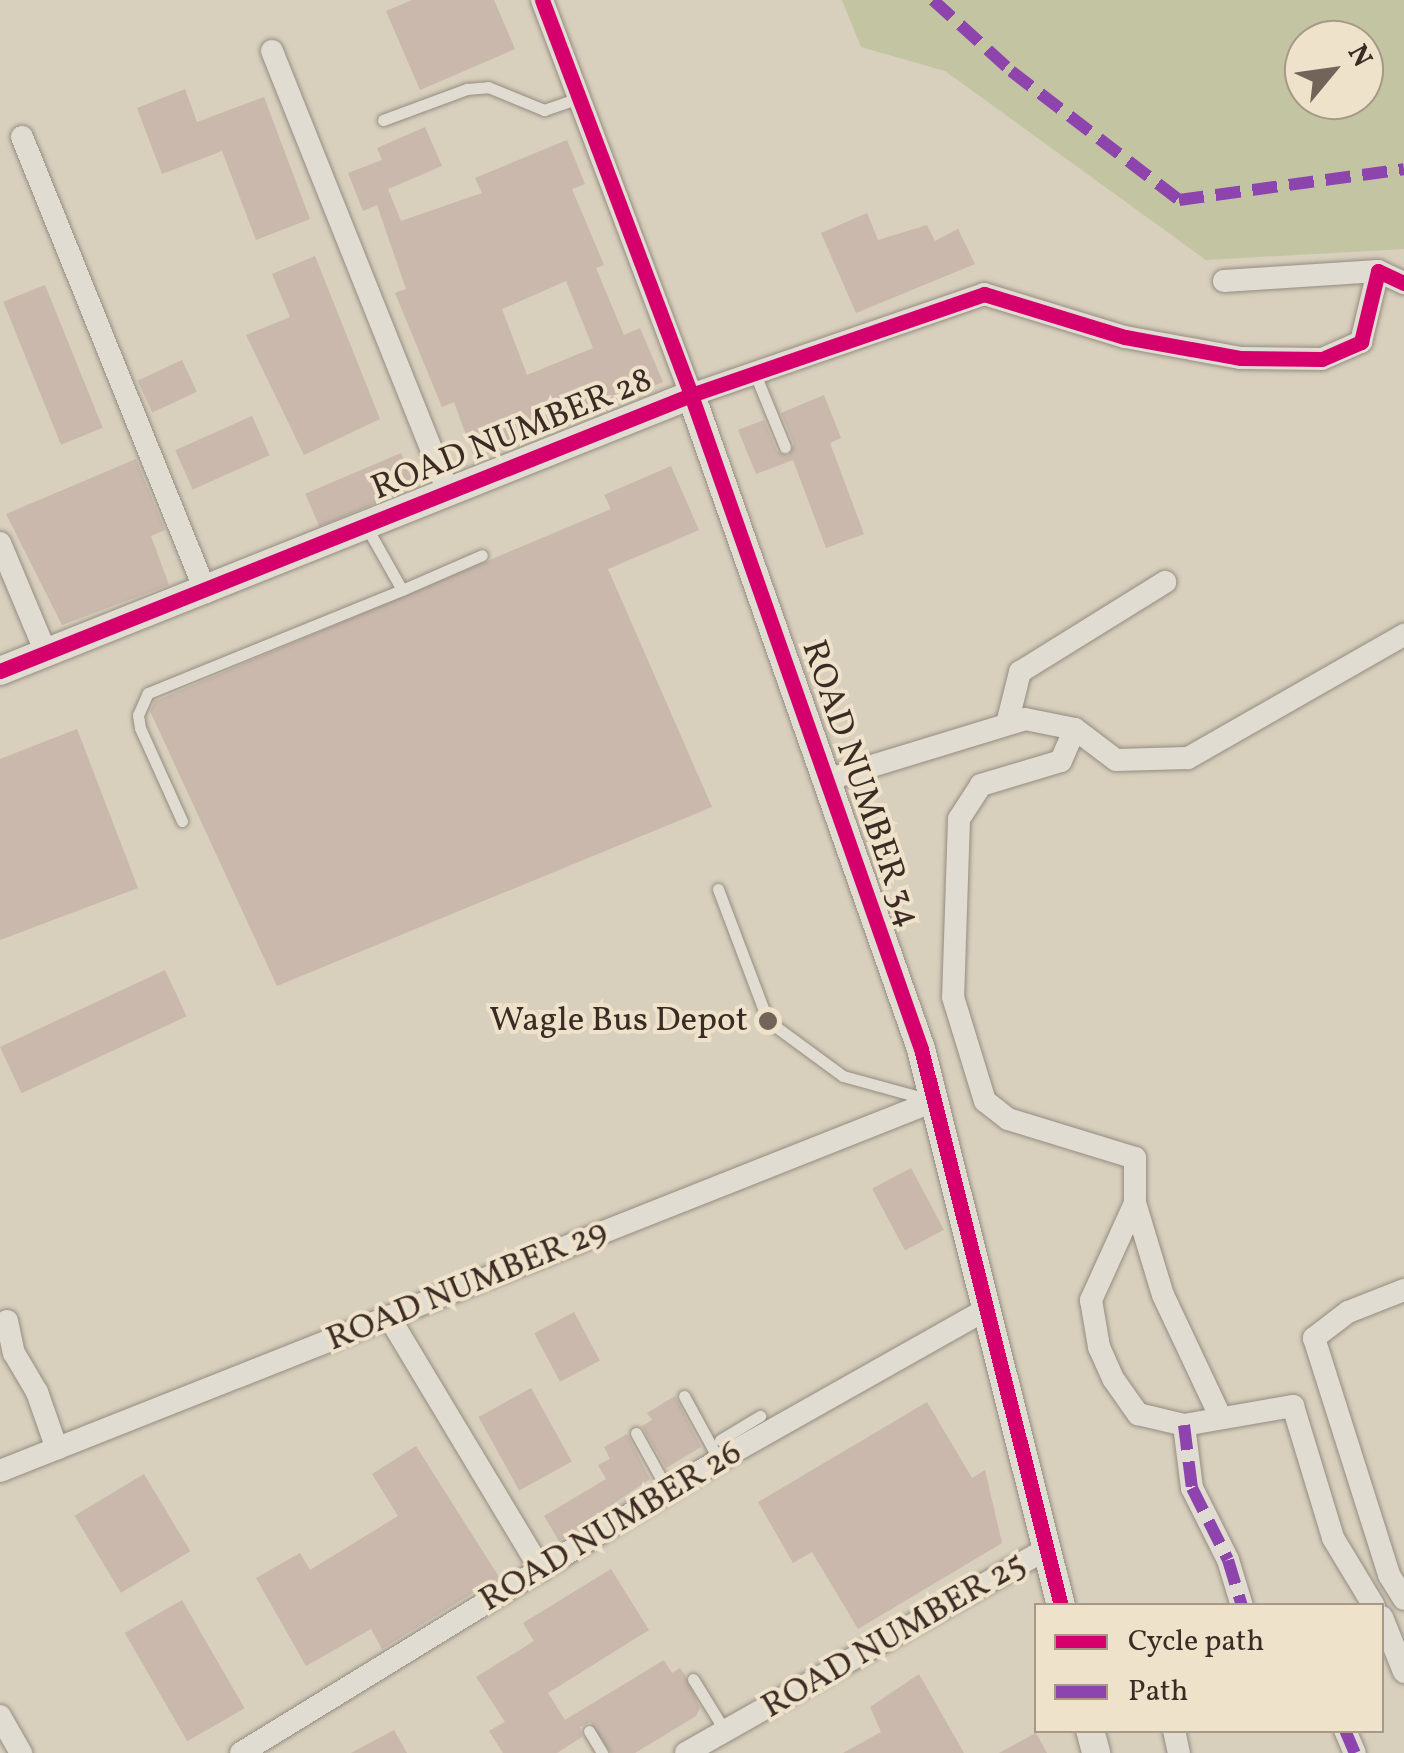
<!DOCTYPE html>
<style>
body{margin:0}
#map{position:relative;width:1404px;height:1753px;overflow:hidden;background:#d8cfbc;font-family:Vollkorn,serif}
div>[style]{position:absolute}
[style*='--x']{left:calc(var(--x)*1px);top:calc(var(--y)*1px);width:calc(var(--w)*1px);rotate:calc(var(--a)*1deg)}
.green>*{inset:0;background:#c3c5a2}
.building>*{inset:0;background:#c9b8ab;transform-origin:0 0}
.roads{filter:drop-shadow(0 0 2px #948c81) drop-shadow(0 0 2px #948c81)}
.service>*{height:11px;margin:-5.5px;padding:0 5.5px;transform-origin:5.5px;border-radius:5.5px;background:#e1dcd2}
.minor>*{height:22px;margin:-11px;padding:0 11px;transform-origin:11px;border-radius:11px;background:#e1dcd2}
.tertiary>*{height:28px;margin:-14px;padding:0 14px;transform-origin:14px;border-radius:14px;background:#e1dcd2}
.quiet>*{height:12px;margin-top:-6px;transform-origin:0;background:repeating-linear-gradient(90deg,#8e44ad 0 25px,transparent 0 37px)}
.cycleway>*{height:15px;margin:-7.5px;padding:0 7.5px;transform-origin:7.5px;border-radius:7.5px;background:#d6006c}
.dots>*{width:28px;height:28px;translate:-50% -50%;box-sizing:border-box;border:5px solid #eee2cb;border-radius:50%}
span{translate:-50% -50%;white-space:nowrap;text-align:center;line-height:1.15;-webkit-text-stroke:8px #eee2cb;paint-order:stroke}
.street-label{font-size:35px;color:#3c2a24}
.poi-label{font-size:35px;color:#3c2a24}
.right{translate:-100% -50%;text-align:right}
.legend{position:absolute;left:1034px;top:1603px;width:350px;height:130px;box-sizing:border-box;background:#eee2cb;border:2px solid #a79888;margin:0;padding:12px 18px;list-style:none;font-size:30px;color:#3c2a24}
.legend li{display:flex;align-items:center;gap:20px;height:50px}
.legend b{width:50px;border:2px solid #a79888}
.north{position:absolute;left:1284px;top:20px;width:100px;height:100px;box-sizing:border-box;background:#eee2cb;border:2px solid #a79888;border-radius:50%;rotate:61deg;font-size:28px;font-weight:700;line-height:40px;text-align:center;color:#3c2a24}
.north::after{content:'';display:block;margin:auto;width:35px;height:45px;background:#736459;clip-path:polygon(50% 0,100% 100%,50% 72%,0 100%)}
</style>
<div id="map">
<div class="green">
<i style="clip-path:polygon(evenodd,842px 0,1404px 0,1404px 249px,1206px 260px,945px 71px,861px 47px,842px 0,1304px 40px,1364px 40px,1364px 100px,1304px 100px,1304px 40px)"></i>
</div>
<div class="building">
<i style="clip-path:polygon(412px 0,494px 0,515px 49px,420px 90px,386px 11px)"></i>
<i style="clip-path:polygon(185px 89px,197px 122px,264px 97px,310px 219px,256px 240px,222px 151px,162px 174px,137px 108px)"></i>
<i style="clip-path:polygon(evenodd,425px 127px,442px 166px,388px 189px,401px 221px,482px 193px,475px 178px,567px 140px,585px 184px,572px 189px,604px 265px,596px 268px,624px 335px,640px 328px,663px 382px,475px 460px,454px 402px,442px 407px,395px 293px,406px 289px,377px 205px,363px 211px,348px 173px,382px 160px,377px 148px,425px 127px,566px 281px,593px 348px,527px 375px,502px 309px,566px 281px)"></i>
<i style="clip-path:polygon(867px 213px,878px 240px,927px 225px,935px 241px,958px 229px,975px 264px,856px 313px,821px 233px)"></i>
<i style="clip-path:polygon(315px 256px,380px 419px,304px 455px,246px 335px,290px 317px,272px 274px)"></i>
<i style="left:45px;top:285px;width:154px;height:45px;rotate:68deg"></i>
<i style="left:182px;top:360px;width:35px;height:49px;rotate:65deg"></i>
<i style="clip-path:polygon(824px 395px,841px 438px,830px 443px,864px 534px,826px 548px,793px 460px,756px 474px,738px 430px,764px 420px,777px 451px,788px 456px,794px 444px,781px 413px)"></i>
<i style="left:252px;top:416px;width:43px;height:84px;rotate:66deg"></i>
<i style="left:401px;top:453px;width:36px;height:104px;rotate:67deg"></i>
<i style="clip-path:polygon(136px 459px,165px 530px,151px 536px,169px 585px,62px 625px,6px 514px)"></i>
<i style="clip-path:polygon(671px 466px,699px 530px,608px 569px,712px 807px,277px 986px,150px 711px,155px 701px,611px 509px,604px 495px)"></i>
<i style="clip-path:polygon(77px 729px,138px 888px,0 940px,0 759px)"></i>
<i style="left:165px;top:970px;width:51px;height:182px;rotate:65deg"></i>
<i style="left:911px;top:1168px;width:70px;height:44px;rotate:62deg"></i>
<i style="left:574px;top:1312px;width:55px;height:45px;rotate:62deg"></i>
<i style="left:531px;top:1388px;width:84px;height:60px;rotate:61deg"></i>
<i style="clip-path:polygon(675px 1396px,701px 1447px,666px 1468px,642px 1426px,652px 1420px,647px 1413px)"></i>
<i style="clip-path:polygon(927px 1402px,972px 1478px,985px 1470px,1002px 1543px,858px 1629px,812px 1552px,793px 1563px,758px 1502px)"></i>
<i style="clip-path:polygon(627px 1434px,650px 1479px,559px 1541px,544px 1516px,606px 1479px,598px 1465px,610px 1459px,604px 1447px)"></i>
<i style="clip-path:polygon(416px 1446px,499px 1577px,382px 1649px,371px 1629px,306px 1666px,256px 1578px,300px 1553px,310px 1570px,398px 1516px,372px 1474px)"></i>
<i style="left:144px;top:1474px;width:90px;height:81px;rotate:59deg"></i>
<i style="clip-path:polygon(611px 1569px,649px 1630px,548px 1693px,565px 1720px,664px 1660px,672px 1673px,680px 1668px,685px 1675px,700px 1708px,696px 1716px,635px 1753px,611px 1753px,590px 1722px,580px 1727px,582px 1737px,557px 1753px,503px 1753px,489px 1731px,505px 1722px,476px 1677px,534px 1641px,523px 1623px)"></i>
<i style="left:182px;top:1600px;width:125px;height:66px;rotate:60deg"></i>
<i style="clip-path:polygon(919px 1674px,964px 1753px,843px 1753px,881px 1732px,870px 1707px)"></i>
<i style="clip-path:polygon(394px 1730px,407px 1753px,351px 1753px)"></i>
<i style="clip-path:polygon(1036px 1733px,1047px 1753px,999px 1753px)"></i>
</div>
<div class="roads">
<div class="service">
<i style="--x:383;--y:120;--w:90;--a:-20.3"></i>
<i style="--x:467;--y:89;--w:21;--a:-5"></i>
<i style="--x:488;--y:87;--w:61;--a:22.3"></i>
<i style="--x:544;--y:110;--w:37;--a:-19"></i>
<i style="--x:755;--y:374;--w:79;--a:67.7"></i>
<i style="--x:366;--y:526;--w:73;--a:60.6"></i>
<i style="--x:402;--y:590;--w:87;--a:-23.6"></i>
<i style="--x:182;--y:821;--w:102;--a:-114.3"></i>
<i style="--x:140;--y:728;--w:13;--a:-99"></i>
<i style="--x:138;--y:715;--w:24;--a:-66"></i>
<i style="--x:148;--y:693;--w:274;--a:-22.1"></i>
<i style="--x:718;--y:889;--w:141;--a:69.3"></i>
<i style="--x:768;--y:1021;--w:93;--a:36.3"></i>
<i style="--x:843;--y:1076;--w:90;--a:15.4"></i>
<i style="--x:684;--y:1396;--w:73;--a:61.3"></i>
<i style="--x:636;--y:1433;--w:66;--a:61.1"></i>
<i style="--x:720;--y:1440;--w:47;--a:-31"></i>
<i style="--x:693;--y:1679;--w:61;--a:58.4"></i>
<i style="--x:589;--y:1731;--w:26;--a:59"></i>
</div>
<div class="minor">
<i style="--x:542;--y:0;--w:422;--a:69.3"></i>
<i style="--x:691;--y:395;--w:310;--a:-19"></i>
<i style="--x:984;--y:294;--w:147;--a:17"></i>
<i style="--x:1125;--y:337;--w:118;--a:10.3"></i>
<i style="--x:1241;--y:358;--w:81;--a:0.7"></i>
<i style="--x:1322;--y:359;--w:43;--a:-23.6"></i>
<i style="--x:1361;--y:342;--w:73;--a:-76.5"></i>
<i style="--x:1378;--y:271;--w:29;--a:25"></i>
<i style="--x:272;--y:51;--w:475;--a:68.2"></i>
<i style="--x:22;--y:137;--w:491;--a:68"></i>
<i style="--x:1224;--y:281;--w:154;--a:-3.7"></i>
<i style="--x:0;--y:543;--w:119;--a:67.3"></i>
<i style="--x:1007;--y:724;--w:54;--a:-76"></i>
<i style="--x:1020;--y:672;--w:171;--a:-31.8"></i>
<i style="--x:1075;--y:729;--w:35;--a:114"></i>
<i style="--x:1061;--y:761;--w:84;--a:163.3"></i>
<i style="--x:981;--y:785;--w:40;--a:122.9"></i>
<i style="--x:959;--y:819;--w:178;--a:91.9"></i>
<i style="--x:953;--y:997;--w:109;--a:72.9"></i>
<i style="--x:985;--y:1101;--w:29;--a:38"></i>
<i style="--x:1008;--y:1119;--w:133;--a:17.1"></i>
<i style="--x:1135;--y:1158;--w:45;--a:90"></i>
<i style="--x:1135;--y:1203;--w:107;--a:114.4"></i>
<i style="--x:1091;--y:1300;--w:48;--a:80.3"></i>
<i style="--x:1099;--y:1347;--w:36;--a:66"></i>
<i style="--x:1114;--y:1380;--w:42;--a:54.8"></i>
<i style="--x:1138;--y:1414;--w:47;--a:13.4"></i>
<i style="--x:1184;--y:1425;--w:111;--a:-9.9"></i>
<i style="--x:1293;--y:1406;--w:138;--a:73.1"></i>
<i style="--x:1333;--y:1538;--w:79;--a:58.9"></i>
<i style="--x:826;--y:780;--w:208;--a:-17"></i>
<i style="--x:1025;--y:719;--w:51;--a:11.3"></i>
<i style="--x:1075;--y:729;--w:51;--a:37.1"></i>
<i style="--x:1116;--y:760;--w:72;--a:-1.6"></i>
<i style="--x:1188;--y:758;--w:249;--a:-29.7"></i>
<i style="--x:1135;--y:1203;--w:96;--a:73.1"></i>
<i style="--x:1163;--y:1295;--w:136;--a:64.8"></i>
<i style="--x:1404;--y:1290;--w:60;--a:158.6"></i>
<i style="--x:1348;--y:1312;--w:43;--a:142.6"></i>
<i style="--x:1314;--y:1338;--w:249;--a:72.4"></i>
<i style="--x:1389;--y:1575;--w:28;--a:58"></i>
<i style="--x:389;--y:1317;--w:295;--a:59"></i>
<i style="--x:7;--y:1321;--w:33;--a:78"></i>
<i style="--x:14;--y:1353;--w:45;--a:59.5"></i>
<i style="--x:37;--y:1392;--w:60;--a:70.7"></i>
<i style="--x:1184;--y:1425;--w:64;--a:82.8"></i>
<i style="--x:1192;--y:1488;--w:80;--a:63.4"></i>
<i style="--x:1228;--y:1560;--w:48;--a:73.1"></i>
<i style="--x:0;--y:1471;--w:1005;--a:-21.61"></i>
<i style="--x:1382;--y:1617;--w:59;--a:68.2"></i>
<i style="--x:0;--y:1716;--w:43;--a:60.4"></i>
<i style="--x:1174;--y:1730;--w:24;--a:78"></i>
<i style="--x:1345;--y:1730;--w:25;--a:67"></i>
<i style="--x:241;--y:1753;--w:561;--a:-31.51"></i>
<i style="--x:719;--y:1460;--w:308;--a:-29.4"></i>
<i style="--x:686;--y:1753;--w:417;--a:-29.5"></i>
</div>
<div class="tertiary">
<i style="--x:0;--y:671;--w:744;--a:-21.77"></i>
<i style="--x:691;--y:395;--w:693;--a:70.62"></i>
<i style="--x:921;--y:1049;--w:574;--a:75.89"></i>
<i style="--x:1090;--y:1730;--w:24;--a:75"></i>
</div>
</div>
<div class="quiet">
<i style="--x:933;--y:0;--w:105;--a:42.3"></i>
<i style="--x:1011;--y:71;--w:212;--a:37.5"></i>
<i style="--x:1179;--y:200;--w:227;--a:-7.8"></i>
<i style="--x:1184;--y:1425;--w:64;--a:82.8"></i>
<i style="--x:1192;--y:1488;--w:80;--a:63.4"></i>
<i style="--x:1228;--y:1560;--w:48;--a:73.1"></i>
<i style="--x:1345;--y:1730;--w:25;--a:67"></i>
</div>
<div class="cycleway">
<i style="--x:542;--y:0;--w:422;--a:69.3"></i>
<i style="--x:691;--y:395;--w:693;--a:70.62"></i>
<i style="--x:921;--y:1049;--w:574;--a:75.89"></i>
<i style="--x:0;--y:671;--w:744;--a:-21.77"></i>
<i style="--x:691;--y:395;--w:310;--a:-19"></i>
<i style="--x:984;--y:294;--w:147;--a:17"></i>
<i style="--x:1125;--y:337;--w:118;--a:10.3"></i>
<i style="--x:1241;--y:358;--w:81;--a:0.7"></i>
<i style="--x:1322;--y:359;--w:43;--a:-23.6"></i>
<i style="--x:1361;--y:342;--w:73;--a:-76.5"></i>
<i style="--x:1378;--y:271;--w:29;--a:25"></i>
</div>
<div class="dots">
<i style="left:768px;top:1021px;background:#736459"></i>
</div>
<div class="street-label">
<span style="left:512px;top:435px;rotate:-22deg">ROAD NUMBER 28</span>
<span style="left:860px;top:784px;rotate:71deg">ROAD NUMBER 34</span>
<span style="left:467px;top:1286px;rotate:-22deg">ROAD NUMBER 29</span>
<span style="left:611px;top:1527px;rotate:-31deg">ROAD NUMBER 26</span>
<span style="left:894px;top:1636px;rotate:-30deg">ROAD NUMBER 25</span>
</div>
<div class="poi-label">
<span class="right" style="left:748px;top:1021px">Wagle Bus Depot</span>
</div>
<ul class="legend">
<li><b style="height:12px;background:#d6006c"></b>Cycle path</li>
<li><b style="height:12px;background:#8e44ad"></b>Path</li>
</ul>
<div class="north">N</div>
</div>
